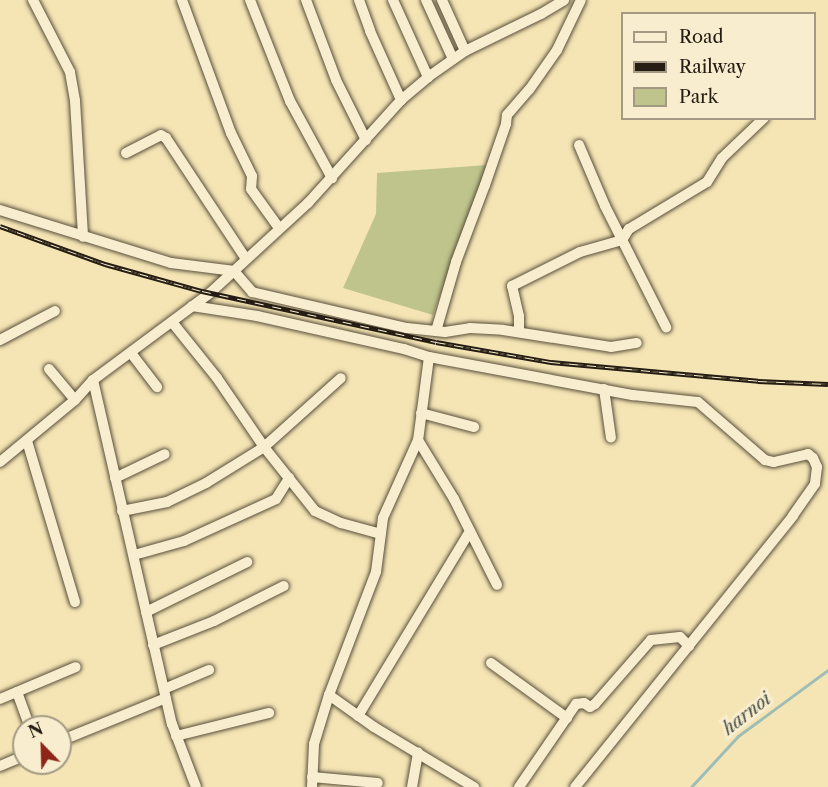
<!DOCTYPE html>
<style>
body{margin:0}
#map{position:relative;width:828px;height:787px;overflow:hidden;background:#f5e5b5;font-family:"Libre Caslon Text",serif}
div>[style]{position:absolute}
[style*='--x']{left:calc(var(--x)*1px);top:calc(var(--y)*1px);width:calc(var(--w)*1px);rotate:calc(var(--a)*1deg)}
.green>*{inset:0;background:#bec48c}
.stream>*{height:3px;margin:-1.5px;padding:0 1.5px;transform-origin:1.5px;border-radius:1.5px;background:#9ebdb6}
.roads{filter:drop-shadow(0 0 2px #594f3c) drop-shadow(0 0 2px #594f3c)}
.street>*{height:10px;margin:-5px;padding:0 5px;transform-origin:5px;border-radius:5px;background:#f8eecf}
.rail>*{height:5px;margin-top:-2.5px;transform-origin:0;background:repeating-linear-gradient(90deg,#f8eecf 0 9px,#251d14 0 18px);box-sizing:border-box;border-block:2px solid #251d14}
span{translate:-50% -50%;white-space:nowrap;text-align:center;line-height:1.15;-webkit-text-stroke:6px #f8eecf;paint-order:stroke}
.water-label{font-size:18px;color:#4f554d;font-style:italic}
.legend{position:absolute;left:621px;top:12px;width:195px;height:108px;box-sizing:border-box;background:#f8eecf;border:2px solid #a49a84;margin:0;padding:8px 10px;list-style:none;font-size:18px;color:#251d14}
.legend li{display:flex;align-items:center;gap:12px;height:30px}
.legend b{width:30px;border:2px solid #a49a84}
.north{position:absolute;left:12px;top:715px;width:60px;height:60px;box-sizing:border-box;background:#f8eecf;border:2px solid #a49a84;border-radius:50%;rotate:337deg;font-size:16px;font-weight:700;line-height:24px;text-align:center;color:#251d14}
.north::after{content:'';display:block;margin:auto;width:21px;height:27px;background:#8f2418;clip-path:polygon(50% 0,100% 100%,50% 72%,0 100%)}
</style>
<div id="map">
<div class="green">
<i style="clip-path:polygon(487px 165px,433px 315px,343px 288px,376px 214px,377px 173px)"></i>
</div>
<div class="stream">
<i style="--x:691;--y:787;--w:69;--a:-47.3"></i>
<i style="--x:738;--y:736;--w:112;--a:-36.3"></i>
</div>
<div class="roads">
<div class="street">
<i style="--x:33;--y:0;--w:81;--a:62.8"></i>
<i style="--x:70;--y:72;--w:29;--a:80"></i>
<i style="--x:75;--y:101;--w:136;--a:86.6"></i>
<i style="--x:182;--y:0;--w:142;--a:69.8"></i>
<i style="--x:231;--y:133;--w:48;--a:64"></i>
<i style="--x:252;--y:176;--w:13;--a:94"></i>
<i style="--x:251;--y:189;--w:48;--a:54.3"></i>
<i style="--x:250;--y:0;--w:109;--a:68.4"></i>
<i style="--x:290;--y:101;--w:88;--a:61.4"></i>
<i style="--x:306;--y:0;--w:85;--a:69.4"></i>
<i style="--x:336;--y:80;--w:67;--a:63.4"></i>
<i style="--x:359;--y:0;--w:33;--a:70"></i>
<i style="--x:370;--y:31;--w:76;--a:65.8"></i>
<i style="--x:393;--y:0;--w:85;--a:65.6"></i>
<i style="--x:426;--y:0;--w:65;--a:65.4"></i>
<i style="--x:442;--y:0;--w:56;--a:65.7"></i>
<i style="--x:579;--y:145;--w:66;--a:66.9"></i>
<i style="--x:605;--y:206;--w:136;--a:63.2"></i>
<i style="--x:126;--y:153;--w:39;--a:-27"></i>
<i style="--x:161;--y:135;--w:6;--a:31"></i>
<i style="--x:166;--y:138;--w:145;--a:56.5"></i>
<i style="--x:0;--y:210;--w:179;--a:17.2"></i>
<i style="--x:171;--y:263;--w:64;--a:7.2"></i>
<i style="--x:234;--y:271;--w:28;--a:49"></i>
<i style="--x:252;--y:292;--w:159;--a:13.1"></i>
<i style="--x:407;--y:328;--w:38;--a:6"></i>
<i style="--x:445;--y:332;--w:25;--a:-9"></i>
<i style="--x:470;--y:328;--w:33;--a:3"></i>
<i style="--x:503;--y:330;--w:109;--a:8.9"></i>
<i style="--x:611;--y:347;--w:26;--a:-9"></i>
<i style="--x:192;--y:306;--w:66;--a:8.7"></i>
<i style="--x:257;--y:316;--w:151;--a:12.7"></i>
<i style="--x:404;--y:349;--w:26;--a:18"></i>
<i style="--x:429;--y:357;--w:208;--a:10.6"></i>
<i style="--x:633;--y:395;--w:65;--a:6.1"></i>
<i style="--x:698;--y:402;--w:89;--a:40.9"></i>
<i style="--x:765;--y:460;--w:9;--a:13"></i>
<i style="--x:774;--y:462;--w:35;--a:-13"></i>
<i style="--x:808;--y:454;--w:6;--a:39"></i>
<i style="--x:813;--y:458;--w:10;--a:66"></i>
<i style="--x:817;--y:467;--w:17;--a:97"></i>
<i style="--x:815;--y:484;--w:39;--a:125"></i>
<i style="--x:793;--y:516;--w:348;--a:128.8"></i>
<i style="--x:172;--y:322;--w:72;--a:51.2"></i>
<i style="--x:217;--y:378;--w:83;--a:55.7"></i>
<i style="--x:264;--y:447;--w:82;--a:51.4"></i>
<i style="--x:315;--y:511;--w:29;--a:25"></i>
<i style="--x:341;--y:523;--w:41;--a:15.4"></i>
<i style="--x:436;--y:331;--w:72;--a:-73.8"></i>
<i style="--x:456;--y:262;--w:82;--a:-69.4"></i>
<i style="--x:485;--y:185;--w:65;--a:-71"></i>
<i style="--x:506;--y:124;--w:9;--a:-84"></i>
<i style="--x:507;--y:115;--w:33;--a:-49"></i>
<i style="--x:529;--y:90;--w:49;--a:-55"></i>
<i style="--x:557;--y:50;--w:55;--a:-64.4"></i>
<i style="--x:519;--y:332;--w:16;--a:-90"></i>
<i style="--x:519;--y:316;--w:31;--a:-103"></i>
<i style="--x:512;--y:286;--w:76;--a:-26.6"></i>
<i style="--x:580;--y:252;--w:44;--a:-15.9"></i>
<i style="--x:622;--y:240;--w:13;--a:-58"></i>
<i style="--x:629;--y:229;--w:91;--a:-31.1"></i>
<i style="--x:707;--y:182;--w:28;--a:-58"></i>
<i style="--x:722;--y:158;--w:58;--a:-43.6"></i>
<i style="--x:0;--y:340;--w:62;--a:-27.8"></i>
<i style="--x:131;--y:353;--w:43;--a:52.6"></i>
<i style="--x:429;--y:357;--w:84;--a:97.5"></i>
<i style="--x:418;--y:440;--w:85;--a:114.2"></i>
<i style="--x:383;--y:518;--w:54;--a:97.4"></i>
<i style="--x:376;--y:572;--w:132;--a:110.9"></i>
<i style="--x:329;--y:695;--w:55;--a:35.4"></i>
<i style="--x:374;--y:727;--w:117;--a:31"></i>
<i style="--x:49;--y:369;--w:40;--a:50"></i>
<i style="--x:93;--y:380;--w:353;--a:77.1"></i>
<i style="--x:172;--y:724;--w:67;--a:69.1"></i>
<i style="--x:604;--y:389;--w:49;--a:81.9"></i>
<i style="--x:421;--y:413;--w:55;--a:14.8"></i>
<i style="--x:418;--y:440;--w:69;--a:58.6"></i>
<i style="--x:454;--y:499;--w:96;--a:63.4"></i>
<i style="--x:27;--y:441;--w:168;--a:73.4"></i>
<i style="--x:0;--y:462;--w:97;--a:-39.6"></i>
<i style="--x:75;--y:400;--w:27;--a:-48"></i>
<i style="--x:93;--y:380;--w:146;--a:-36.6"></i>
<i style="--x:210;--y:293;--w:133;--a:-42.6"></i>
<i style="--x:308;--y:203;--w:139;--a:-47.9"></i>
<i style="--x:401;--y:100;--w:35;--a:-40"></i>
<i style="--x:428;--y:77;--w:45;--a:-35.1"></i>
<i style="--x:465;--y:51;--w:85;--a:-26"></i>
<i style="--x:541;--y:14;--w:27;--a:-31"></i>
<i style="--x:115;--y:478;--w:55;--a:-25.6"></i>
<i style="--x:122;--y:511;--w:46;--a:-11.3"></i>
<i style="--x:167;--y:502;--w:43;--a:-26"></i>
<i style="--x:206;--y:483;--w:68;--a:-31.8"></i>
<i style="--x:264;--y:447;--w:103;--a:-41.9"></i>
<i style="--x:134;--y:555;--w:52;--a:-15.6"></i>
<i style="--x:184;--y:541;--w:101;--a:-24.5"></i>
<i style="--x:276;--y:499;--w:25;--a:-58"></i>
<i style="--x:146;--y:612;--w:113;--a:-26.3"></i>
<i style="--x:153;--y:645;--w:66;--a:-21.5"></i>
<i style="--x:214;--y:621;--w:78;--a:-26.6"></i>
<i style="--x:491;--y:663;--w:94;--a:35.9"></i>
<i style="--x:164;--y:689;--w:49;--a:-22.9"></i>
<i style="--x:17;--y:692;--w:37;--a:70"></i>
<i style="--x:0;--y:699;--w:82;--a:-22.8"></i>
<i style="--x:358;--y:716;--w:216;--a:-58.8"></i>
<i style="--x:176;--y:736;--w:96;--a:-13.9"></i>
<i style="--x:60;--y:741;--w:114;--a:-22.1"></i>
<i style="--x:0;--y:766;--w:26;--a:-23"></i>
<i style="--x:312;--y:777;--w:66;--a:5.2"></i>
<i style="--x:312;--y:787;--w:43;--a:-87.3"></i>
<i style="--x:314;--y:744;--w:51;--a:-73"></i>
<i style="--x:412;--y:787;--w:35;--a:-80"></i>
<i style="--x:519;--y:787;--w:101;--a:-55.5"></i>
<i style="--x:576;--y:704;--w:8;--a:-7"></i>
<i style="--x:584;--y:703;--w:7;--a:34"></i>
<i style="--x:590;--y:707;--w:6;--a:-31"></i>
<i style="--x:595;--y:704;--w:85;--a:-48.8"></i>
<i style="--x:651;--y:640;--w:29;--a:-6"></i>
<i style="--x:680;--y:637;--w:13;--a:45"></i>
</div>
</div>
<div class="rail">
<i style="--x:0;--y:226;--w:112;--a:19.9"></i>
<i style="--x:105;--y:264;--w:101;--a:15.6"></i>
<i style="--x:202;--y:291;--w:239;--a:12.3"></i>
<i style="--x:436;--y:342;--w:117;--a:9.9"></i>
<i style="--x:551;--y:362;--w:208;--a:5.2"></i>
<i style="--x:758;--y:381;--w:70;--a:2.5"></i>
</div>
<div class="water-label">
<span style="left:747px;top:714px;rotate:-38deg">harnoi</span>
</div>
<ul class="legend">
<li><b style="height:8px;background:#f8eecf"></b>Road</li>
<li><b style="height:8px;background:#251d14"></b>Railway</li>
<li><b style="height:16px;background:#bec48c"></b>Park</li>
</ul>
<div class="north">N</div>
</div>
